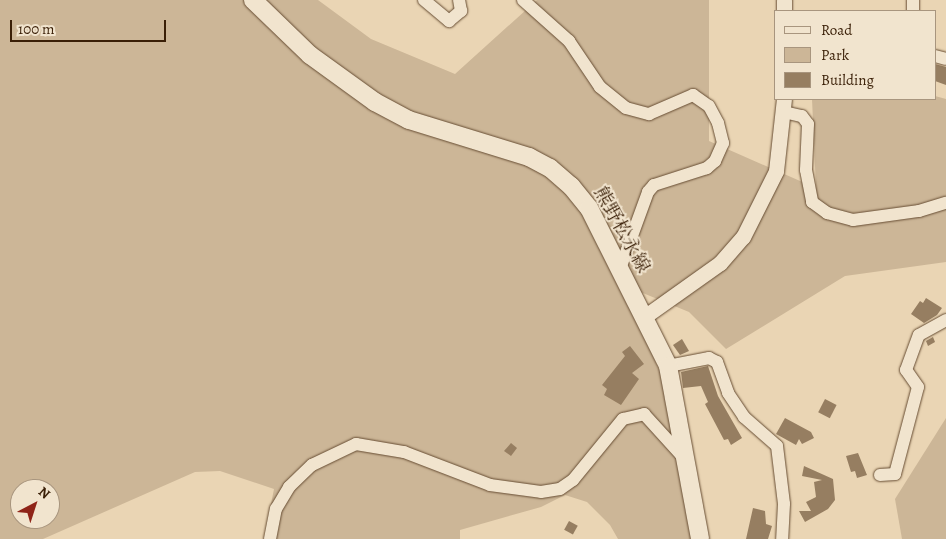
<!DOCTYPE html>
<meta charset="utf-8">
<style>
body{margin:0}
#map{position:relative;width:946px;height:539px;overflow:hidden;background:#ead5b4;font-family:Alegreya,"Noto Serif JP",serif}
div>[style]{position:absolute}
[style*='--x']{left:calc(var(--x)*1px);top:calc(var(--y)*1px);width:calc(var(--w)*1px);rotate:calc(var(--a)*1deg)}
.green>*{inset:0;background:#ccb697}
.building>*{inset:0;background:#967e61;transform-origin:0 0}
.roads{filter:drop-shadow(0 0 1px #664c32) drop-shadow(0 0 1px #664c32)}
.minor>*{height:12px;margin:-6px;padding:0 6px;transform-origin:6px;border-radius:6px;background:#f1e4ce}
.tertiary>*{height:15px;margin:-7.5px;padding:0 7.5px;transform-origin:7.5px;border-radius:7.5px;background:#f1e4ce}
.secondary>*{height:18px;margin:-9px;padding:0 9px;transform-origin:9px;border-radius:9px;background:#f1e4ce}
span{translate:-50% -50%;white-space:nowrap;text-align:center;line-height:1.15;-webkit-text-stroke:4px #f1e4ce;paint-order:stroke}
.street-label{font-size:19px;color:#3a1f07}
.legend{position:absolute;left:774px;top:10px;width:162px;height:90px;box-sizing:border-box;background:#f1e4ce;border:1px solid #a8957e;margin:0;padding:6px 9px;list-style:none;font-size:15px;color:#3a1f07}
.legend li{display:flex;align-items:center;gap:10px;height:25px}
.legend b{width:25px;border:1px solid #a8957e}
.north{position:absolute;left:10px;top:479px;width:50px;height:50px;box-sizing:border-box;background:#f1e4ce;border:1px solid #a8957e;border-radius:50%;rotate:40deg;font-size:14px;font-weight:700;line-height:20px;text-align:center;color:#3a1f07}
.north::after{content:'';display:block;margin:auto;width:18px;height:22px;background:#8f2418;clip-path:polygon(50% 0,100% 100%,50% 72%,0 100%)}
.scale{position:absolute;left:10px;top:20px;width:156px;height:22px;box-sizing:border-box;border:2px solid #3a1f07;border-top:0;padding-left:6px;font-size:15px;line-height:18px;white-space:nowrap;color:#3a1f07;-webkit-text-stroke:4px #f1e4ce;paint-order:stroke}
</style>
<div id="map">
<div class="green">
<i style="clip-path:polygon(evenodd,0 0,318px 0,371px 39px,455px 74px,537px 0,709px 0,709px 141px,816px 188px,812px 99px,935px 99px,935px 96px,946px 99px,946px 262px,845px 276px,726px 349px,689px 312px,621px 284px,670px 394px,694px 539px,618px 539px,610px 525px,587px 502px,565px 495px,541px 507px,460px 530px,460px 539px,264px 539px,274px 489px,220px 471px,195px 472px,43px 539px,0 539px,0 0,20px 489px,50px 489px,50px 519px,20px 519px,20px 489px)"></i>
<i style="clip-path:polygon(946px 418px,946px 539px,902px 539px,895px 499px)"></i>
</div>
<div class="building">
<i style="clip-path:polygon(935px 64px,946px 67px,946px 85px,935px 81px)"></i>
<i style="clip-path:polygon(926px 298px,942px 308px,937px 315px,924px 323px,911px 314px,920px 301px,923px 303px)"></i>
<i style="clip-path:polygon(933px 337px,935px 342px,928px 346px,926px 341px)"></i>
<i style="clip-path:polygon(682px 339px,689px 351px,680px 355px,673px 345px)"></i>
<i style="clip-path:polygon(630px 346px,644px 364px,632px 373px,639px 379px,621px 405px,604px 395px,607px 389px,602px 385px,625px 356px,622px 352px)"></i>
<i style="clip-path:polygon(708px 366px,718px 396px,742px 438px,731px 445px,728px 439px,724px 440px,705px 404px,708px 402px,701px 386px,683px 388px,681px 372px)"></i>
<i style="left:825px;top:399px;width:13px;height:15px;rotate:27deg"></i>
<i style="clip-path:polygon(785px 418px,811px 432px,814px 438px,802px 444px,799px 439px,796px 445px,776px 434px)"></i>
<i style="clip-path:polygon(511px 443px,517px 448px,511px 456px,504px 451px)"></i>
<i style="clip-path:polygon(858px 453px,867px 475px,857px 478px,855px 471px,851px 472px,846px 456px)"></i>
<i style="clip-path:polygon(804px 466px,833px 479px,835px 500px,828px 509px,805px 522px,799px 511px,811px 511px,806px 502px,816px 497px,814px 482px,822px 480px,802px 476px)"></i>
<i style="clip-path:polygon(753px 508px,765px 511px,766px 524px,772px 526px,768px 539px,746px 539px)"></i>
<i style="left:569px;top:521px;width:10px;height:10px;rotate:29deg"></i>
</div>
<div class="roads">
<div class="minor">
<i style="--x:424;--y:0;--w:33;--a:40"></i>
<i style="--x:449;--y:21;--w:16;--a:-40"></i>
<i style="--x:461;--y:11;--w:11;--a:-100"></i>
<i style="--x:523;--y:0;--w:62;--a:41.7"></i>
<i style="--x:569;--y:41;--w:55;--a:56"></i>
<i style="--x:600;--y:87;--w:33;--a:39"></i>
<i style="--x:626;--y:108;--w:24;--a:15"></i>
<i style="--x:649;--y:114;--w:48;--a:-23.4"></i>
<i style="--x:693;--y:95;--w:19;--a:35"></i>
<i style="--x:709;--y:106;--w:19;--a:62"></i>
<i style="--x:718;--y:123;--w:21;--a:76"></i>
<i style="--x:723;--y:143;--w:20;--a:114"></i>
<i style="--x:715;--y:161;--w:11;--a:139"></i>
<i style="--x:707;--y:168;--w:56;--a:162.2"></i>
<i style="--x:654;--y:185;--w:9;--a:131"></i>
<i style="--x:648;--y:192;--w:82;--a:110"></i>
<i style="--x:913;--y:0;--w:11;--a:90"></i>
<i style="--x:935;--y:56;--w:11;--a:15"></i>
<i style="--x:784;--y:112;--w:18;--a:13"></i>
<i style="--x:802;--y:116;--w:10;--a:53"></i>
<i style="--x:808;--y:124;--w:46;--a:92.5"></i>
<i style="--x:806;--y:170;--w:33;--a:79"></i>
<i style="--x:812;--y:202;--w:19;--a:36"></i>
<i style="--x:827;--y:213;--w:27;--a:15"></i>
<i style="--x:853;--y:220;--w:67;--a:-7.8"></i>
<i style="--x:919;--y:211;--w:28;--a:-17"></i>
<i style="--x:668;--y:366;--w:42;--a:-11"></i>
<i style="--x:709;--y:358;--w:9;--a:27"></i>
<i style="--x:717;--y:362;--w:33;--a:70"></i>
<i style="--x:728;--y:393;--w:29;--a:56"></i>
<i style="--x:744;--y:417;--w:44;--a:41.3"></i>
<i style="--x:777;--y:446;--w:58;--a:83.1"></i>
<i style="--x:784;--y:504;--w:35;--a:93"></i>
<i style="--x:880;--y:475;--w:15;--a:-4"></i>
<i style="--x:895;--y:474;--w:90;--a:-75.2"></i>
<i style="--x:918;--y:387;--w:21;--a:-125"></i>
<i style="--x:906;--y:370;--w:37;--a:-70"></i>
<i style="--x:919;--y:335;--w:31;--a:-29"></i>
<i style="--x:270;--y:539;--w:31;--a:-79"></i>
<i style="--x:276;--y:509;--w:26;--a:-59"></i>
<i style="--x:289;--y:487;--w:32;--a:-44"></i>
<i style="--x:312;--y:465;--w:49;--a:-25.5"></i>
<i style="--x:356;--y:444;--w:49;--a:9.5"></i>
<i style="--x:404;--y:452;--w:92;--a:21"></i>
<i style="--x:490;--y:485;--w:51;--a:7.8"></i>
<i style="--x:541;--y:492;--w:19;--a:-9"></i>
<i style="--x:560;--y:489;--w:16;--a:-35"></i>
<i style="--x:573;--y:480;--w:79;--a:-50.7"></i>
<i style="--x:623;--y:419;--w:22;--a:-13"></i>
<i style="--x:644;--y:414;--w:61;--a:47.7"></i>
</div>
<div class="tertiary">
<i style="--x:784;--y:0;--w:11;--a:90"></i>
<i style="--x:644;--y:317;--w:93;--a:-35.4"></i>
<i style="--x:720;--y:263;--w:35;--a:-49"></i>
<i style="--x:743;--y:237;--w:74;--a:-63.4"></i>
<i style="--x:776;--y:171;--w:72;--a:-83.7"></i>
</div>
<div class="secondary">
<i style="--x:253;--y:0;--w:79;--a:44"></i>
<i style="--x:310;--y:55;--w:80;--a:35.9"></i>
<i style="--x:375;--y:102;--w:38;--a:28"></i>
<i style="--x:409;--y:120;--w:126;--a:17.1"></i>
<i style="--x:529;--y:157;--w:24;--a:28"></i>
<i style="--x:550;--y:168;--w:28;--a:41"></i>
<i style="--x:571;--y:186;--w:28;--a:51"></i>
<i style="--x:589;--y:208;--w:177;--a:63.4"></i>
<i style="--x:668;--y:366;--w:176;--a:79.5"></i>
</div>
</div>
<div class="street-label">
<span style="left:621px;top:230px;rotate:61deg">熊野松永線</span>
</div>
<ul class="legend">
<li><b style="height:6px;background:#f1e4ce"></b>Road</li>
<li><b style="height:14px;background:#ccb697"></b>Park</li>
<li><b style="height:14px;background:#967e61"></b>Building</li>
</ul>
<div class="north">N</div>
<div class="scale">100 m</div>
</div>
